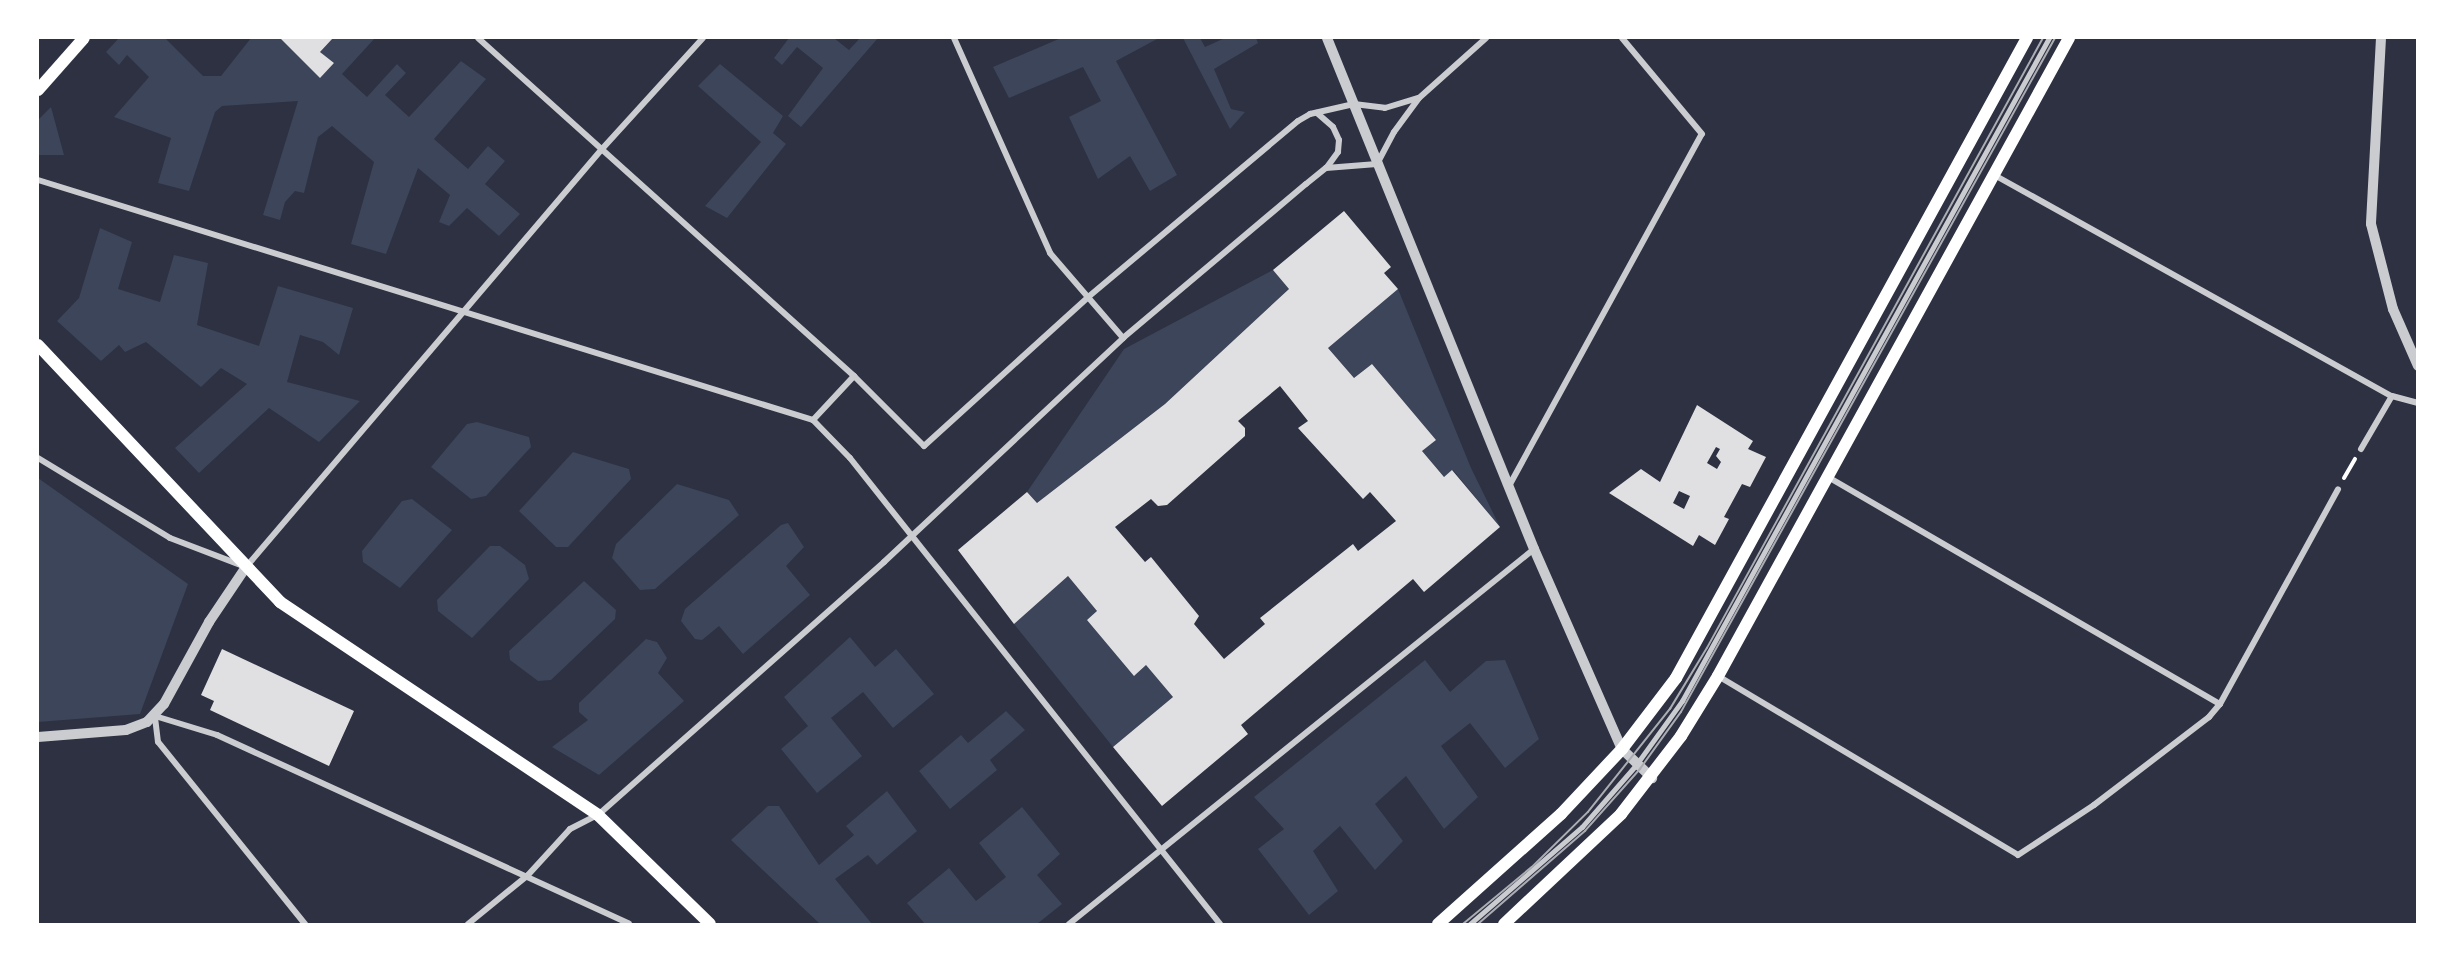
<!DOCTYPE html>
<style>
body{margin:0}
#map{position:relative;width:2455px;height:962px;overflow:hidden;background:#2d3142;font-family:Karla,sans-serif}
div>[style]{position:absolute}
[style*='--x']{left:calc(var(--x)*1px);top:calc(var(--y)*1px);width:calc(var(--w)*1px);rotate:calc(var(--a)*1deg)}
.green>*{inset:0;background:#3c4559}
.building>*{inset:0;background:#e0e0e3}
.path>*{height:4px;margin:-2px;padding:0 2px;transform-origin:2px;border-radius:2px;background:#fff}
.service>*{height:4.5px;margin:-2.25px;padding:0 2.25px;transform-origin:2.25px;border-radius:2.25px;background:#caccd0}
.minor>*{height:6px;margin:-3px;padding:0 3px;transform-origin:3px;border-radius:3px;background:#caccd0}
.tertiary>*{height:10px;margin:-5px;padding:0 5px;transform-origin:5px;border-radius:5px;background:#caccd0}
.secondary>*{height:12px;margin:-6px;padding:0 6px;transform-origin:6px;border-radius:6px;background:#fff}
.tram>*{height:1.5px;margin:-0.75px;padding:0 0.75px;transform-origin:0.75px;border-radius:0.75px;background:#abadb3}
span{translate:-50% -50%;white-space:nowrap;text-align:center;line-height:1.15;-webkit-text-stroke:6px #fff;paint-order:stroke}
.frame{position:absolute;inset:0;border:39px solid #fff;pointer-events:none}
</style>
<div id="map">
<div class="green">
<i style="clip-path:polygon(119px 38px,165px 38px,203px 76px,221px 76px,251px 38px,280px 38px,320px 77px,334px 63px,320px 52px,333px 38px,375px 38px,342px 74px,367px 97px,397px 64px,406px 73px,385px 95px,409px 117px,461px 61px,486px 79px,434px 139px,468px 169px,488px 146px,505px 161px,485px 184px,520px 214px,499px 236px,467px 208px,449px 226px,439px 222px,450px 195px,418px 168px,386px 254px,351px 244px,374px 162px,332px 126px,318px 137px,304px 193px,295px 191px,285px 202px,280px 220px,263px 215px,298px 101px,222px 106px,215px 112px,189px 191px,158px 183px,171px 138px,114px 117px,149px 77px,127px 55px,119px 65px,106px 52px)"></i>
<i style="clip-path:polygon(789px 38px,834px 38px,849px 50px,860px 38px,878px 38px,801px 127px,788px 116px,823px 68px,797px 47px,782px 65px,774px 58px)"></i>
<i style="clip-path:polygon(1061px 38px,1159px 38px,1116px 61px,1177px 175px,1150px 191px,1130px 156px,1098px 179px,1069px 117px,1101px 101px,1083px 67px,1009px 98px,993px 67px)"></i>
<i style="clip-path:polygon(1183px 38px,1200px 38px,1205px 47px,1225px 38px,1256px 38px,1258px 43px,1214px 69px,1231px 109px,1245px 112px,1230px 129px)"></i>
<i style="clip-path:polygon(720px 64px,783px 116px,773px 133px,786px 144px,727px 218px,705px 206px,761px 142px,698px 86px)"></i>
<i style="clip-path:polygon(51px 107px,64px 155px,38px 155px,38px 120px)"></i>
<i style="clip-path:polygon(100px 228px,132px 242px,118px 289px,160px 302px,174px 255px,208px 263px,197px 325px,259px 346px,278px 286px,353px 308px,339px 355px,323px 342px,300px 335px,287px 382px,360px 401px,319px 442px,269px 408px,199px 473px,175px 448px,247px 384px,221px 368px,201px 387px,146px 342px,125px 352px,119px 345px,101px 361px,57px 321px,79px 298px)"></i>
<i style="clip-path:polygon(1273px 270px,1289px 289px,1165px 404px,1037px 503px,1027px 492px,1124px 349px)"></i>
<i style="clip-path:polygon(1398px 289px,1471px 468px,1500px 527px,1453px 470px,1444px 477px,1422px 451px,1436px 440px,1372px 364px,1354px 378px,1328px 348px)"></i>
<i style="clip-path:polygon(477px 422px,529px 437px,531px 447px,486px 496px,471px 499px,431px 467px,467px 424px)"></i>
<i style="clip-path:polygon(573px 452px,629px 469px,631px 479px,568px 547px,556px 547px,519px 511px)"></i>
<i style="clip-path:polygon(38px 478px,188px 584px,140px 714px,38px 722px)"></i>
<i style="clip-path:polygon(677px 484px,729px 500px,739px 515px,655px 589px,640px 590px,612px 558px,616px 544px)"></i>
<i style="clip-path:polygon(412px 499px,452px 530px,400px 588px,363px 562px,362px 551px,402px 501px)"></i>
<i style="clip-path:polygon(788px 523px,804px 547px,786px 566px,810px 595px,743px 654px,719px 626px,702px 640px,695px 639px,681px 621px,685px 609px,781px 525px)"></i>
<i style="clip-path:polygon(490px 546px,500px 546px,525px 565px,529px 579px,472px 638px,438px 611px,437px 600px)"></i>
<i style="clip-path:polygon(1068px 576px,1097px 611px,1135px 675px,1146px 665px,1173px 697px,1113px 747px,1014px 624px)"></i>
<i style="clip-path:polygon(584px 581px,616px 610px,615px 619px,551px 680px,538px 681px,510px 660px,509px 651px)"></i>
<i style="clip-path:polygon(850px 637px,875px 667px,896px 649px,934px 694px,893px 728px,863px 692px,831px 718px,862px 756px,817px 793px,781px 749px,808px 726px,784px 697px)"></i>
<i style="clip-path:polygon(646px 639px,657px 642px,667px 658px,658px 673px,684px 701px,599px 775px,552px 747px,588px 720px,579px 712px,579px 703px)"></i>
<i style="clip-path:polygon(1425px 660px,1450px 692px,1486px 661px,1505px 660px,1539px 739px,1505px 768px,1470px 723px,1441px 746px,1478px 797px,1444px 829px,1406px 776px,1375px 804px,1403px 841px,1375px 870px,1340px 826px,1313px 851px,1338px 891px,1309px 915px,1258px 849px,1284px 829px,1254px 797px)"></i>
<i style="clip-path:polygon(1006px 711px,1025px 730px,990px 760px,997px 770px,950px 809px,919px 771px,961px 735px,968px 743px)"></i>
<i style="clip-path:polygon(887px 791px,917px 831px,877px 865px,868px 855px,835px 879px,872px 924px,820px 924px,731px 840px,768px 806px,779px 806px,819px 865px,854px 835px,846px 826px)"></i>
<i style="clip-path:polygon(1022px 807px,1060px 854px,1037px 875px,1062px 904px,1037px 924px,925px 924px,907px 903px,949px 868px,976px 901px,1006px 877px,979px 843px)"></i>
</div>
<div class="building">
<i style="clip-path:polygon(280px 38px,333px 38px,320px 52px,334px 63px,320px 78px)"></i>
<i style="clip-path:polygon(evenodd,1344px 211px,1391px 267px,1384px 273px,1398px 289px,1328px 348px,1354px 378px,1372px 364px,1436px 440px,1422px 451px,1444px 477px,1452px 470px,1500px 527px,1424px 592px,1413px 579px,1241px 725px,1248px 734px,1162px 806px,1113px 747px,1173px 697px,1146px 665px,1134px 676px,1087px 620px,1097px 611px,1068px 576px,1014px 624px,958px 550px,1027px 492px,1037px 503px,1165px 404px,1289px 289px,1273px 270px,1344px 211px,1280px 386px,1308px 421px,1298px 428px,1363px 499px,1370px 492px,1396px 521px,1358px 551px,1353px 544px,1260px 618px,1265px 624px,1224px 659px,1194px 624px,1199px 616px,1151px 557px,1145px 562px,1115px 527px,1151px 499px,1158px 506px,1167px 505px,1245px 436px,1245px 428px,1238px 421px,1280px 386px)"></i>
<i style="clip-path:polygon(evenodd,1697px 405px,1753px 441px,1748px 449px,1766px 457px,1750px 487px,1742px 484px,1724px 517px,1729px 519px,1715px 545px,1699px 535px,1693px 546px,1609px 493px,1641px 469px,1660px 482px,1697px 405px,1716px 447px,1720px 449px,1716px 456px,1721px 462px,1717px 469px,1707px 463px,1716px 447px,1697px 405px,1679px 491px,1690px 496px,1684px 509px,1673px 503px,1679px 491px)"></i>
<i style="clip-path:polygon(222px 649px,354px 711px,329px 766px,210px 710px,214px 701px,201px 695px)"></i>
</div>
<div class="path">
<i style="--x:2344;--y:478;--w:22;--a:-60"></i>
</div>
<div class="service">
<i style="--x:1470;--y:924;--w:148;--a:-40.9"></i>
<i style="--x:1582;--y:827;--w:82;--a:-48.9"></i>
<i style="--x:1636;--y:765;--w:79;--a:-54.3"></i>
<i style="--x:1682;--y:701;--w:758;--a:-61.03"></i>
</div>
<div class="minor">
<i style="--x:478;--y:38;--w:506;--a:41.95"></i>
<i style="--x:854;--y:376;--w:99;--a:45"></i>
<i style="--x:924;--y:446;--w:220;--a:-42.2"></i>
<i style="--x:1087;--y:298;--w:275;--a:-40"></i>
<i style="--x:1298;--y:121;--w:14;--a:-30"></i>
<i style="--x:1310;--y:114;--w:45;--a:-12.8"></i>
<i style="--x:1354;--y:104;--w:31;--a:7"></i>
<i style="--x:1385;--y:108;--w:34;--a:-17"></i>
<i style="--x:954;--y:38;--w:235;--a:65.9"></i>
<i style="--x:1050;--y:253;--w:112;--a:49.3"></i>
<i style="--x:1317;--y:113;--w:21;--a:41"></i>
<i style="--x:1333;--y:127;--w:14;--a:65"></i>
<i style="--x:1339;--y:140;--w:12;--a:95"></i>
<i style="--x:1338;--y:152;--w:19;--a:126"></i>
<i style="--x:1996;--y:176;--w:453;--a:29.1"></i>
<i style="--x:2392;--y:396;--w:27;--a:15"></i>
<i style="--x:38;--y:180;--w:811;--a:17.21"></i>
<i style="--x:813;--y:420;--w:53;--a:45.8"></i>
<i style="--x:850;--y:458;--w:595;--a:51.55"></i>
<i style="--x:813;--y:420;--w:60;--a:-47"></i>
<i style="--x:2361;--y:449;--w:61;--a:-59.7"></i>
<i style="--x:38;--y:458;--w:154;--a:31.2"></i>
<i style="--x:170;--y:538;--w:81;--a:20.9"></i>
<i style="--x:246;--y:567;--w:549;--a:-49.58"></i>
<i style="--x:602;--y:149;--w:150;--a:-47.7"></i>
<i style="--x:1828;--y:477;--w:453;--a:30.1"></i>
<i style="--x:1509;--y:486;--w:401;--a:-61.3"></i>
<i style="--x:1702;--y:134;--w:125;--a:-129.8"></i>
<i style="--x:1718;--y:676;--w:349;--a:30.8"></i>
<i style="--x:2018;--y:855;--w:91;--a:-33.3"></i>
<i style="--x:2094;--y:805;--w:145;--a:-37.4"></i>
<i style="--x:2209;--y:717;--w:17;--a:-50"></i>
<i style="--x:2220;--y:704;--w:245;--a:-61.2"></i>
<i style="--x:305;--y:924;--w:234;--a:-128.9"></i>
<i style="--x:158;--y:742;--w:26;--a:-97"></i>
<i style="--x:155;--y:716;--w:65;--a:17"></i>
<i style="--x:217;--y:735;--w:453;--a:24.6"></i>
<i style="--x:468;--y:924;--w:77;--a:-39.2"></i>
<i style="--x:528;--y:875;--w:62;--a:-47.6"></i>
<i style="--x:570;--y:829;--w:31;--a:-27"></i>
<i style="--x:598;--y:815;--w:382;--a:-41.5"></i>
<i style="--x:884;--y:562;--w:328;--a:-43.1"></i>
<i style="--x:1123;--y:338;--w:239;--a:-40.1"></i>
<i style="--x:1306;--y:184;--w:26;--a:-39"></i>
<i style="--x:1326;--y:168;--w:51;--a:-4.5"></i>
<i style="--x:1377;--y:164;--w:36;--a:-62"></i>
<i style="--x:1394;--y:132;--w:42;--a:-53.7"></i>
<i style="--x:1419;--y:98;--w:90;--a:-41.8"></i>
<i style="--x:1069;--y:924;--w:597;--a:-38.88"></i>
</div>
<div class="tertiary">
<i style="--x:1327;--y:38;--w:551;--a:67.95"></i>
<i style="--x:1534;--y:549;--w:219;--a:66.3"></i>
<i style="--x:1622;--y:749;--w:42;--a:44"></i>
<i style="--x:2381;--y:38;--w:186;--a:93.1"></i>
<i style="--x:2371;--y:224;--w:88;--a:75.5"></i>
<i style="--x:2393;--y:309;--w:62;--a:66.3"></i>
<i style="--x:38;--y:737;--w:88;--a:-4.5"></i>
<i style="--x:126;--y:730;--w:22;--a:-21"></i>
<i style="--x:147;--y:722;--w:25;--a:-47"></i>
<i style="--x:164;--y:704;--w:94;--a:-61.2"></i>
<i style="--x:209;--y:622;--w:66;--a:-56.1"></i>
</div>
<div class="secondary">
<i style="--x:38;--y:90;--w:69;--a:-48.5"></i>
<i style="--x:38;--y:345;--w:353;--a:46.7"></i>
<i style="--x:280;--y:602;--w:383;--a:33.8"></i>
<i style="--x:598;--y:815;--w:156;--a:44.2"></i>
<i style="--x:1438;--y:924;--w:165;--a:-41.8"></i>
<i style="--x:1561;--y:814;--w:89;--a:-46.8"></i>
<i style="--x:1622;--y:749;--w:89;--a:-52.7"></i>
<i style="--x:1676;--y:678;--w:730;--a:-61.26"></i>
<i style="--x:1504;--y:924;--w:161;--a:-43.2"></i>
<i style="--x:1621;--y:814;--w:98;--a:-52.4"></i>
<i style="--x:1681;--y:736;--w:70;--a:-58.3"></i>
<i style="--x:1718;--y:676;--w:728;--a:-61.18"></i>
</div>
<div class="tram">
<i style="--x:1463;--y:924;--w:89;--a:-39.6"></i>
<i style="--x:1532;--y:867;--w:78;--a:-44.5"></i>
<i style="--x:1588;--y:812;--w:132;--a:-51.5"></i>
<i style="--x:1670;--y:709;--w:71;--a:-58.8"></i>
<i style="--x:1707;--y:648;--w:696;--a:-61.15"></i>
<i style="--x:1478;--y:924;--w:142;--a:-41"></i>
<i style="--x:1585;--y:831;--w:83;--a:-48.4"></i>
<i style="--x:1640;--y:769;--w:70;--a:-54.3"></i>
<i style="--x:1681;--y:712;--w:771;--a:-60.97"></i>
</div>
<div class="frame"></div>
</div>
